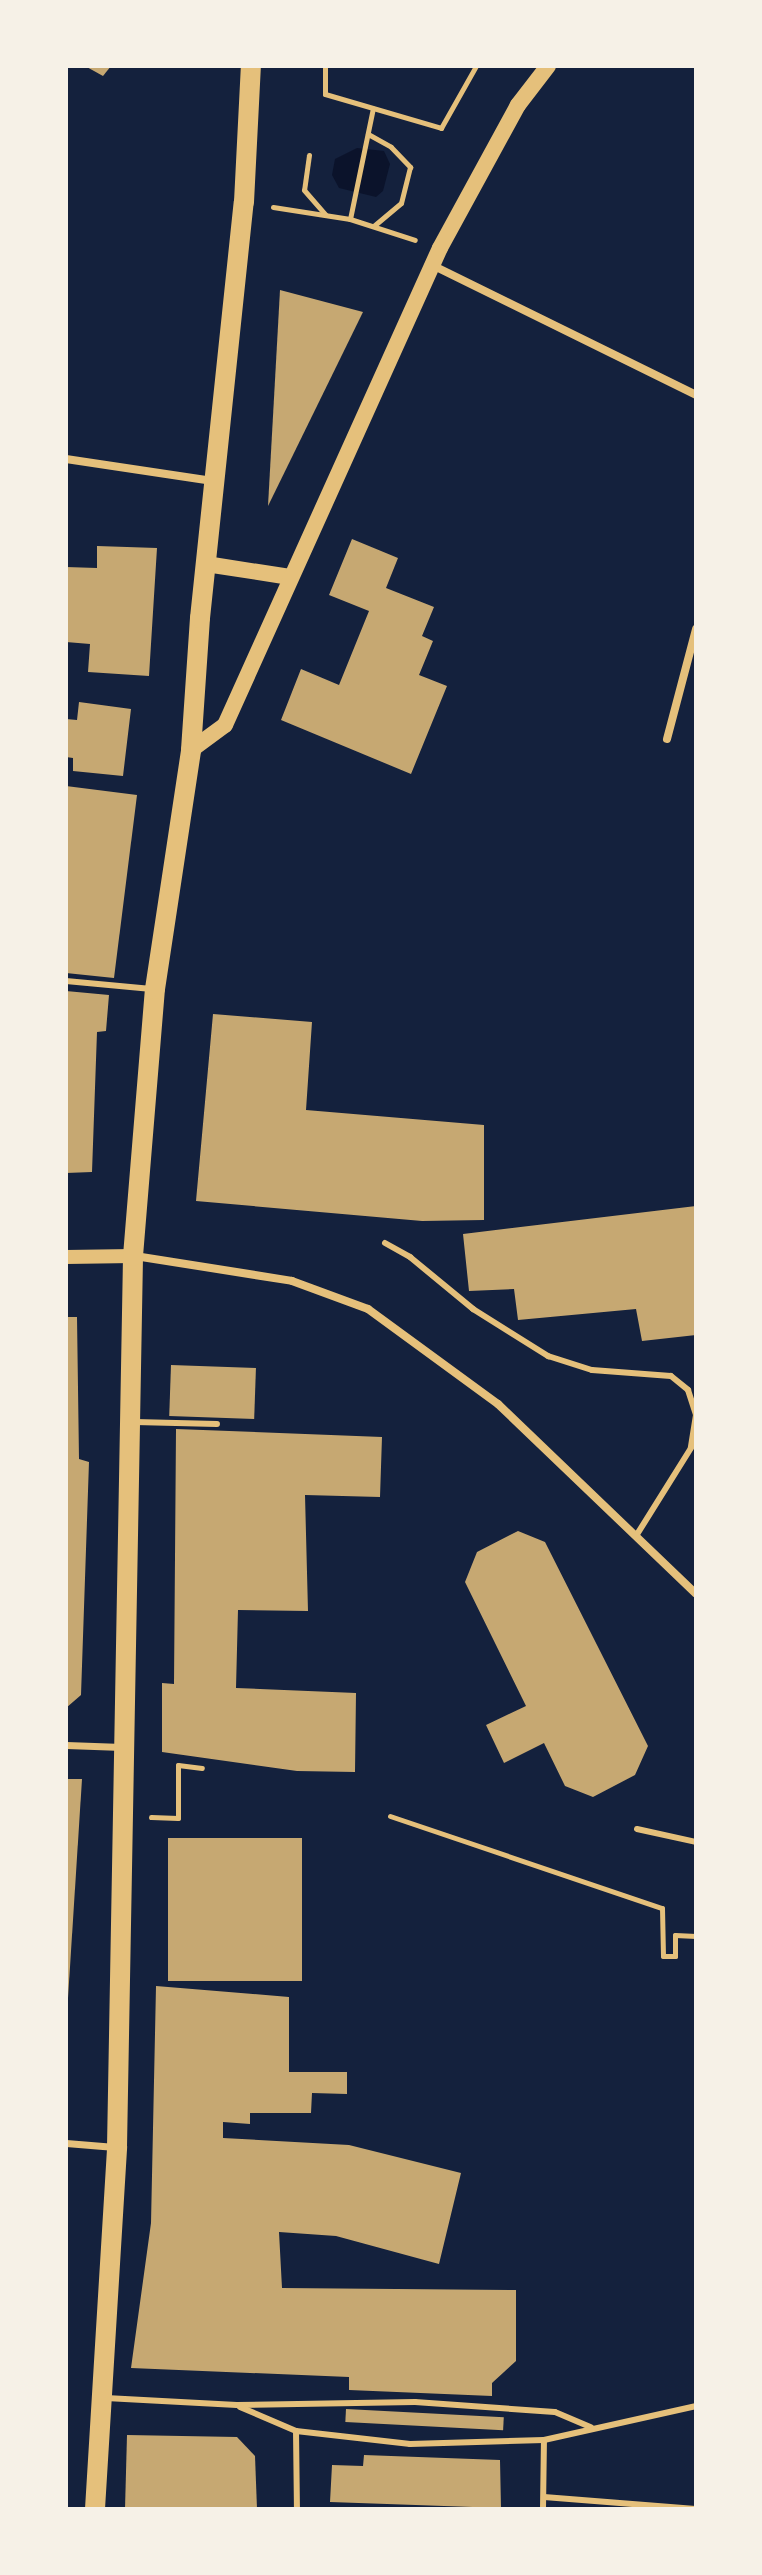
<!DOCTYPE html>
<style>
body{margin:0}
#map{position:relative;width:762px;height:2575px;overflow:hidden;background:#14213d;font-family:"Nunito Sans",sans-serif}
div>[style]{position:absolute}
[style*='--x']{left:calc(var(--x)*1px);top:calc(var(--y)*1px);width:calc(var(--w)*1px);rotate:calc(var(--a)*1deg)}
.water>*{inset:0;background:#0b132b}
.building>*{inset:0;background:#c6a872;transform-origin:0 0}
.path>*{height:5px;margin:-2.5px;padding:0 2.5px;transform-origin:2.5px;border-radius:2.5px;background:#e5c07b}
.service>*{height:6px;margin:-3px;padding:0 3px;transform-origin:3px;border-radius:3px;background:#e5c07b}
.pedestrian>*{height:7px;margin:-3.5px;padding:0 3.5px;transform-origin:3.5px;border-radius:3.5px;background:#e5c07b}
.minor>*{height:8px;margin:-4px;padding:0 4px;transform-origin:4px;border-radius:4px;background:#e5c07b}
.tertiary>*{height:14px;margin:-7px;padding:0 7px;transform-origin:7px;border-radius:7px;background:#e5c07b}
.secondary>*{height:16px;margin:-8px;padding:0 8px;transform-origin:8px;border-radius:8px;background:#e5c07b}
.primary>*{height:20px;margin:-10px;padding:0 10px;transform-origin:10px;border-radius:10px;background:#e5c07b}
span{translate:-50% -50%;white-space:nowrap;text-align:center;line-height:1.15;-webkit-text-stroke:8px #f6f1e7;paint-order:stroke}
.frame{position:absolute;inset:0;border:68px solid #f6f1e7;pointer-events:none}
</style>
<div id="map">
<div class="water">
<i style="clip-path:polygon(357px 148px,384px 151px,390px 164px,383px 191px,376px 197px,339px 188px,332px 175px,335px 159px)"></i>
</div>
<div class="building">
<i style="clip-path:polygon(85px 66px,111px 66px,103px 76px)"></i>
<i style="clip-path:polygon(280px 290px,363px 312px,268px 506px)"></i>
<i style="clip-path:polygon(352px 539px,398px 558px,386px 588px,434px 607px,422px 636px,433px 641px,419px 675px,447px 686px,411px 774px,281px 720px,301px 669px,339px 685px,369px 611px,329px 595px)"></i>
<i style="clip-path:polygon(97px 546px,157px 548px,149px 676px,88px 672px,90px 644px,66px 642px,66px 567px,97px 568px)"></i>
<i style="clip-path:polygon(79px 702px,131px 709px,123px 776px,73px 771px,73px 758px,66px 757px,66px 719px,77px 720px)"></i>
<i style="clip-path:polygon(66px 786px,137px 795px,114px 978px,66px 973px)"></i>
<i style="clip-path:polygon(66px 991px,109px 995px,106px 1031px,97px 1032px,92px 1172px,66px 1173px)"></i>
<i style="clip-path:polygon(213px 1014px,312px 1022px,306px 1110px,484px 1125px,484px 1220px,422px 1221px,196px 1201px)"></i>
<i style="clip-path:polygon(696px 1206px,696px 1335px,642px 1341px,636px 1309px,518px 1320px,514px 1289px,469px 1291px,463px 1234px)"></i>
<i style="clip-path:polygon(66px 1317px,77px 1317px,79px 1459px,89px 1462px,81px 1695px,66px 1708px)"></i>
<i style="left:171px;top:1365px;width:85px;height:51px;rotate:2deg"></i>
<i style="clip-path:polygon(176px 1429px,382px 1437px,380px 1497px,305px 1495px,308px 1611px,238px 1610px,236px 1688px,356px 1693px,355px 1772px,297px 1771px,162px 1752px,162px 1683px,174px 1684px)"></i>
<i style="clip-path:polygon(518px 1531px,545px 1542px,648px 1746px,635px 1775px,593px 1797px,565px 1786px,544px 1743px,504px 1763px,486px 1725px,526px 1706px,465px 1582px,477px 1552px)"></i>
<i style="clip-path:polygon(66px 1779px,82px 1779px,68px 1998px,66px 1998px)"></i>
<i style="left:168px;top:1838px;width:134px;height:143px"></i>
<i style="clip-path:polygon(156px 1986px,289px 1997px,289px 2072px,347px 2072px,347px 2094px,312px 2093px,311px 2113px,250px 2113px,250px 2124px,223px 2122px,223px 2138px,349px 2145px,461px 2173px,439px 2264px,336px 2236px,279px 2232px,282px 2288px,516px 2290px,516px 2361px,492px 2383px,492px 2396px,349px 2390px,349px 2377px,131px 2368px,151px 2223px)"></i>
<i style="left:346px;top:2409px;width:158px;height:13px;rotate:3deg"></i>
<i style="clip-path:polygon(127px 2435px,237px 2437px,255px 2456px,257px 2509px,125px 2509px)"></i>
<i style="clip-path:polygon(364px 2455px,500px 2460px,501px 2508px,330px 2502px,332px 2465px,363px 2466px)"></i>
</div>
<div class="path">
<i style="--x:325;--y:66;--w:28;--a:90"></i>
<i style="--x:325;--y:94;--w:121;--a:16.3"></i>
<i style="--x:441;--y:128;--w:71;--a:-60.6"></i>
<i style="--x:368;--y:134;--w:26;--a:29"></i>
<i style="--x:391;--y:147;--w:28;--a:46"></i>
<i style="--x:410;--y:167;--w:37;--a:104"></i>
<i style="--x:401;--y:203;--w:35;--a:140"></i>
<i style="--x:309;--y:155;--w:35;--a:98"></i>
<i style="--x:304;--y:190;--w:33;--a:49"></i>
<i style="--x:273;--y:207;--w:78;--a:8.9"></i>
<i style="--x:350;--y:219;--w:68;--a:17.9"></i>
<i style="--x:350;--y:219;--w:113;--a:-78.3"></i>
<i style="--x:390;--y:1816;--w:287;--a:18.7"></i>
<i style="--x:662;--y:1908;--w:48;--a:88.8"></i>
<i style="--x:663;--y:1956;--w:12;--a:0"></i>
<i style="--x:675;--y:1956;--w:21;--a:-90"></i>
<i style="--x:675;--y:1935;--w:21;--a:3"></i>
<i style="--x:151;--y:1817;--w:27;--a:2"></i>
<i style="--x:178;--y:1818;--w:53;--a:-90"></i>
<i style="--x:178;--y:1765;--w:24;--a:7"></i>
</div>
<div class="service">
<i style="--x:66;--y:981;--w:86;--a:5.3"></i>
<i style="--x:385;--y:1243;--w:29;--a:29"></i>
<i style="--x:410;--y:1257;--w:82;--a:39.5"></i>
<i style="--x:473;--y:1309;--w:89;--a:32.1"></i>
<i style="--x:548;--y:1356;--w:46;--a:17.7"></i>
<i style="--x:592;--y:1370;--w:79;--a:4.3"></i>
<i style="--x:671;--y:1376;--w:22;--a:39"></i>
<i style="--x:688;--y:1390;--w:26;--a:72"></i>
<i style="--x:696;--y:1415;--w:33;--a:99"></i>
<i style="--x:691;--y:1448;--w:104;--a:122"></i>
<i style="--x:135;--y:1422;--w:82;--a:1.4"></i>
<i style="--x:637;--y:1829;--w:60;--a:12.4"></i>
<i style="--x:106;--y:2398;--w:131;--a:3.1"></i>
<i style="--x:237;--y:2405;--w:178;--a:-1"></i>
<i style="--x:415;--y:2402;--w:140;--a:4.1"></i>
<i style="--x:555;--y:2412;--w:39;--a:23"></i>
<i style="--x:240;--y:2407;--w:61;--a:23.2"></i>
<i style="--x:296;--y:2431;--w:115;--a:6.5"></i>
<i style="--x:410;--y:2444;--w:134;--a:-1.7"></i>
<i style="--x:544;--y:2440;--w:156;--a:-12.6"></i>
<i style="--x:296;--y:2431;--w:78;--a:89.3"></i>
<i style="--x:544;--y:2497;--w:152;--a:4.5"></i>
<i style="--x:543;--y:2509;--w:69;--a:-89.2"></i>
</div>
<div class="pedestrian">
<i style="--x:66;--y:1745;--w:56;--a:2"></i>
<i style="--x:66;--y:2143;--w:49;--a:4.7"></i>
</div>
<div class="minor">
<i style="--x:434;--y:266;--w:292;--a:26.2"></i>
<i style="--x:66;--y:459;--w:150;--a:8.5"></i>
<i style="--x:667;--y:739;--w:114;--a:-75.2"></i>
<i style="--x:135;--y:1256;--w:159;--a:9"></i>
<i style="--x:292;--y:1281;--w:81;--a:20.2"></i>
<i style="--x:368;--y:1309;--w:161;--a:36.2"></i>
<i style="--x:498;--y:1404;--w:274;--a:43.8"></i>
</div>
<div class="tertiary">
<i style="--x:66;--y:1257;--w:67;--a:-0.9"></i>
</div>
<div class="secondary">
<i style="--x:206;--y:564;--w:85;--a:8.8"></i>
<i style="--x:191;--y:750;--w:42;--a:-36.3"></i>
<i style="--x:225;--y:725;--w:523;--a:-65.74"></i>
<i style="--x:440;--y:248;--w:163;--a:-61.4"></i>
<i style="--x:518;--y:105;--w:49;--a:-52.4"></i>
</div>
<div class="primary">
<i style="--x:95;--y:2509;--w:363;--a:-86.5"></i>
<i style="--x:117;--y:2147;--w:891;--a:-88.97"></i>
<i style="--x:133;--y:1256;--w:268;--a:-85.3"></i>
<i style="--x:155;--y:989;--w:242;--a:-81.4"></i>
<i style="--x:191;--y:750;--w:132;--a:-86.1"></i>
<i style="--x:200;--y:618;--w:418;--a:-84"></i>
<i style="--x:244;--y:202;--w:136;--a:-87.1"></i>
</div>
<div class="frame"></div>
</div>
